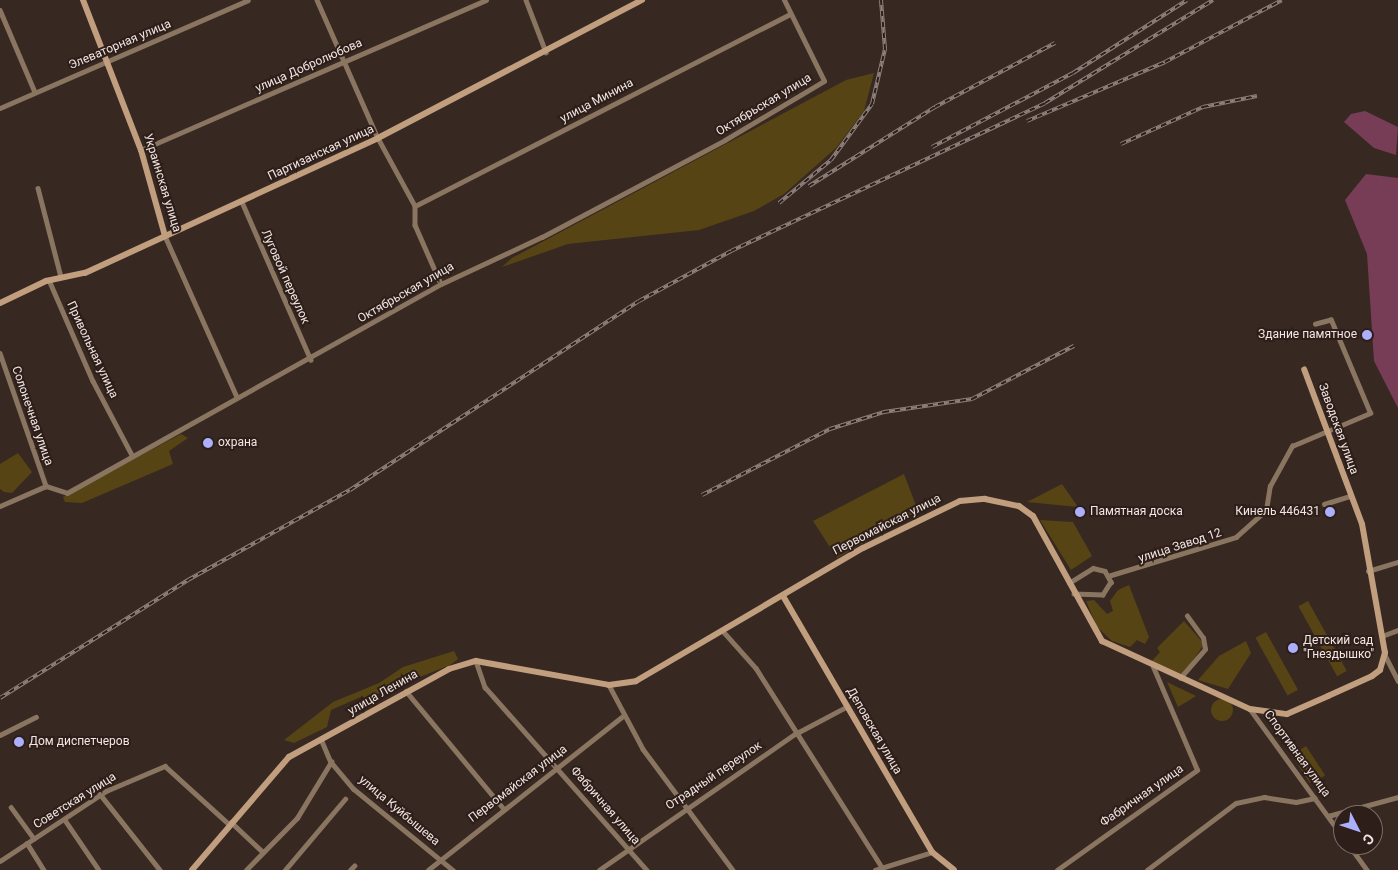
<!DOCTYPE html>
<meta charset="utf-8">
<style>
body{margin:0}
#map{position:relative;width:1398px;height:870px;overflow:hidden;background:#382822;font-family:Roboto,sans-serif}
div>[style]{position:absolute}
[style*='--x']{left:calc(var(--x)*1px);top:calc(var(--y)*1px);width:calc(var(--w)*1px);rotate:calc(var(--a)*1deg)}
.green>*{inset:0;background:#564415;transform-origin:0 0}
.round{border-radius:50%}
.water>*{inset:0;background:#773d57}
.street>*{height:4.5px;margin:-2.25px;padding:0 2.25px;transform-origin:2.25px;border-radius:2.25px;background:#8a7561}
.secondary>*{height:6px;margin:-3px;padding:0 3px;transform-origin:3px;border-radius:3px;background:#c09e7e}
.rail>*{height:4px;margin-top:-2px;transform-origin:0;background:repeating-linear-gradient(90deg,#2e1e19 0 5.5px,#8f817c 0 11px);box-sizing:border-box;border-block:1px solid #8f817c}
.dots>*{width:14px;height:14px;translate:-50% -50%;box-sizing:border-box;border:2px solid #2e1e19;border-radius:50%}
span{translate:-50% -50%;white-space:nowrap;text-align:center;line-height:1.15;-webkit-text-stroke:4px #2e1e19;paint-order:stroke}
.street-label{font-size:12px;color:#f1e6e2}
.poi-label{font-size:12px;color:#f1e6e2}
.right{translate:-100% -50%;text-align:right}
.left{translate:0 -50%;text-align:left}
.north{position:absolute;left:1333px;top:805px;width:50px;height:50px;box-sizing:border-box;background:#2e1e19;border:1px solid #7c6e69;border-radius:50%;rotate:131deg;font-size:14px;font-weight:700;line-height:20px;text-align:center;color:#f1e6e2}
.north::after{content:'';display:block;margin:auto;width:18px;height:22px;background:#acaffb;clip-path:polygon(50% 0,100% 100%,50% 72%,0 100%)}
</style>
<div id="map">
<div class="green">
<i style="clip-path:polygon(874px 73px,864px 111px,836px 148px,784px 194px,754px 211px,699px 230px,568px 244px,502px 267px,512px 258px,846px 80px)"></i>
<i style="clip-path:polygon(181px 434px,188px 438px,169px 451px,173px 464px,82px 503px,65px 502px,63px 497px)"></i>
<i style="clip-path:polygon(18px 453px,32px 472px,12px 493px,4px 492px,0 489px,0 464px)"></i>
<i style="clip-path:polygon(904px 474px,918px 511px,837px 558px,813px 521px)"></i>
<i style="clip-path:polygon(1062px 484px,1078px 507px,1027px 502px)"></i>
<i style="clip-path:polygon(1040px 520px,1073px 522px,1092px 556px,1071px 570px)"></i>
<i style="clip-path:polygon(1129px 585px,1149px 637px,1145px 644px,1137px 640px,1130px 647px,1112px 641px,1097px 627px,1086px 601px,1094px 600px,1107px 614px,1113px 611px,1110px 601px,1118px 590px)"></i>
<i style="left:1308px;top:601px;width:80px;height:11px;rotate:61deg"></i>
<i style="clip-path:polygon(1184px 621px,1204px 644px,1182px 677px,1150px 663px,1160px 652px,1157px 648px)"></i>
<i style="left:1266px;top:632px;width:66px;height:12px;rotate:61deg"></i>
<i style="clip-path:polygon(1246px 641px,1251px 653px,1228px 689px,1198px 680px,1219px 656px)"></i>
<i style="clip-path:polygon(454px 651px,458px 659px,450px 665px,410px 681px,394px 682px,365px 703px,363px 696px,331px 710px,327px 727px,294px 743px,284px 740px,333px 702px,379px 683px,403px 667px)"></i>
<i style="clip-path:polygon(1167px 682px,1196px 696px,1178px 707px)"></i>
<i class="round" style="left:1211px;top:699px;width:22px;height:22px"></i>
<i style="left:1306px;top:746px;width:35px;height:17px;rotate:57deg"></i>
</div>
<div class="water">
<i style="clip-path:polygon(1365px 111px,1398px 127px,1396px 155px,1374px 148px,1344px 122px,1351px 114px)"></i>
<i style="clip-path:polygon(1366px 174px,1398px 178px,1398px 408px,1374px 361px,1367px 254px,1345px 200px)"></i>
</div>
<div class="street">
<i style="--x:317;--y:0;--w:151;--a:66.2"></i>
<i style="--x:378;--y:138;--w:77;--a:61.4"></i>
<i style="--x:526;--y:0;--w:56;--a:69"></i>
<i style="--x:0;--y:10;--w:89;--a:66.9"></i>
<i style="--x:0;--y:108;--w:270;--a:-23.5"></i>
<i style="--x:141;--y:150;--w:376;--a:-23.5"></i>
<i style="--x:38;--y:188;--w:92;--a:75.5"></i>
<i style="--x:242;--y:202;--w:172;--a:66.4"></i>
<i style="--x:415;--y:206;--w:421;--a:-27.1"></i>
<i style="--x:415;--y:206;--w:19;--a:90"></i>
<i style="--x:415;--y:225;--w:64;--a:66.2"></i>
<i style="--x:165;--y:236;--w:176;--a:65.9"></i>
<i style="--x:49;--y:280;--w:110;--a:66.5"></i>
<i style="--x:93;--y:381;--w:84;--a:62.2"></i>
<i style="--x:0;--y:353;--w:141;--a:70.9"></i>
<i style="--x:1324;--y:504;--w:28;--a:-17"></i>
<i style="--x:0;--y:506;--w:50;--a:-23.5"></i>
<i style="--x:46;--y:486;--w:22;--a:18"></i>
<i style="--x:67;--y:493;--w:428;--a:-29.2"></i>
<i style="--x:441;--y:284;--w:111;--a:-25"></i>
<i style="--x:542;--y:237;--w:207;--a:-27.9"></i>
<i style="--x:725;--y:140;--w:115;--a:-30.8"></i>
<i style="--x:824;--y:81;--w:90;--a:-116.3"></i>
<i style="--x:1368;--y:571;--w:31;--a:-17"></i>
<i style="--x:1108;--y:576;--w:134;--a:-16.9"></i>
<i style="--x:1236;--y:537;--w:40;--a:-42"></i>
<i style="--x:1266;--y:510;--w:24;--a:-81"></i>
<i style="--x:1270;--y:486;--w:46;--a:-61.2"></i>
<i style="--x:1292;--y:446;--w:85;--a:-22.9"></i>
<i style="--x:1370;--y:413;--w:101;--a:-112.8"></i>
<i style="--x:1331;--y:320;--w:16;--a:165"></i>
<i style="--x:1069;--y:583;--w:28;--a:-32"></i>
<i style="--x:1093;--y:568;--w:12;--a:14"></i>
<i style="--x:1105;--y:571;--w:13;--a:61"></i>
<i style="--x:1111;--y:582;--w:15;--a:122"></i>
<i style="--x:1103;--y:595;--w:29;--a:-178"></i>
<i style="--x:722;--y:630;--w:51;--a:48.2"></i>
<i style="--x:756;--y:668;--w:236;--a:57.7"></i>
<i style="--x:1382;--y:636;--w:17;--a:-21"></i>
<i style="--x:1385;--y:655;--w:29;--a:63"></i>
<i style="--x:476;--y:661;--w:28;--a:71"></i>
<i style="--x:485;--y:687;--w:244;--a:48.5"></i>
<i style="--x:1180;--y:678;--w:38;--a:-49"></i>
<i style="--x:1205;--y:649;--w:11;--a:-100"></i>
<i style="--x:1203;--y:638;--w:27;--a:-126"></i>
<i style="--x:609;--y:685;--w:72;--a:62"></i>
<i style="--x:643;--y:749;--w:151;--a:53.4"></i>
<i style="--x:406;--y:691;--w:152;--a:50.3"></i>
<i style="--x:1250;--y:709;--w:158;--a:54"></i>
<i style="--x:0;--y:735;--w:40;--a:-26.6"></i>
<i style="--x:321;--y:739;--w:25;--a:67"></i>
<i style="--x:331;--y:762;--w:35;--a:50"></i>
<i style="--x:354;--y:789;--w:128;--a:39.3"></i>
<i style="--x:100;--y:794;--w:97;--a:51.7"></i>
<i style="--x:11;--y:807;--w:39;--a:54"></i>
<i style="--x:1328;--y:816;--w:73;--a:-15.2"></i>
<i style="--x:65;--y:820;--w:60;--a:55.8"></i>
<i style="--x:231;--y:822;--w:44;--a:43.2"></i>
<i style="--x:27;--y:843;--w:32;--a:58"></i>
<i style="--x:1349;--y:845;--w:31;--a:54"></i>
<i style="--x:0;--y:861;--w:127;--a:-33.4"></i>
<i style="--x:106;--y:791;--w:64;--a:-23"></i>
<i style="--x:165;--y:766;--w:86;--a:42.2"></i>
<i style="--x:246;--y:870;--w:73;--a:-45.6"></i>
<i style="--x:297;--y:818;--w:66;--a:-58.7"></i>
<i style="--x:285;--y:870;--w:93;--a:-49.8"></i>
<i style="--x:350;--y:870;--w:6;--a:-45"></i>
<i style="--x:428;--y:870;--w:247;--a:-38.3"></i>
<i style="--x:599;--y:870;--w:239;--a:-34.8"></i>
<i style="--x:795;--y:734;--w:58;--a:-27.9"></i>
<i style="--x:875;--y:870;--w:60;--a:-17.5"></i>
<i style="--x:1057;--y:870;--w:172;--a:-35.5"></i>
<i style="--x:1197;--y:770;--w:112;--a:-113.1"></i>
<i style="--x:1147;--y:870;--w:111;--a:-37"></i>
<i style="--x:1236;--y:803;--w:29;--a:-12"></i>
<i style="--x:1264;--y:797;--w:32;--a:9"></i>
<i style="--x:1296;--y:802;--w:19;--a:-12"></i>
</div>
<div class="secondary">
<i style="--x:83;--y:0;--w:161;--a:68.9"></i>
<i style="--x:141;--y:150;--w:89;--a:74.4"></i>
<i style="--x:0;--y:303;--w:51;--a:-25.6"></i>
<i style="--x:46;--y:281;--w:40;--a:-12"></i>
<i style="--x:85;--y:273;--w:323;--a:-24.7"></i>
<i style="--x:378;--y:138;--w:298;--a:-27.6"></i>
<i style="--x:783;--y:596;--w:296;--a:59.8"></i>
<i style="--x:932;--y:852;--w:28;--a:39"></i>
<i style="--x:192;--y:870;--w:149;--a:-49.4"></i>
<i style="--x:289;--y:757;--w:183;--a:-28.8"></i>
<i style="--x:449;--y:669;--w:28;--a:-17"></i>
<i style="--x:476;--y:661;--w:135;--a:10.2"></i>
<i style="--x:609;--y:685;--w:27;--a:-8"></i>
<i style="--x:636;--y:681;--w:263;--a:-30.4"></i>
<i style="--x:863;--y:548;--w:108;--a:-25.9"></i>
<i style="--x:960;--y:501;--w:25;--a:-5"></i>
<i style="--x:985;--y:499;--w:35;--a:12"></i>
<i style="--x:1019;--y:506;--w:17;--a:36"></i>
<i style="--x:1033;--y:516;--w:143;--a:61.1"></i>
<i style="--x:1102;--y:641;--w:163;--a:24.7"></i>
<i style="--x:1250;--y:709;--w:37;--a:8"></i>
<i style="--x:1287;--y:714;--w:45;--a:-23.7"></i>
<i style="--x:1328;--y:696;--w:48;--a:-24.4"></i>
<i style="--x:1372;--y:676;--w:10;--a:-37"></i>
<i style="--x:1380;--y:670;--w:18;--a:-74"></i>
<i style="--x:1385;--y:653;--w:131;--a:-100.1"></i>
<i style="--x:1362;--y:524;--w:165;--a:-110.5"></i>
</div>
<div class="rail">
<i style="--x:1027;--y:121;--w:150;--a:-23.1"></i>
<i style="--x:1165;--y:62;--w:132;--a:-27.9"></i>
<i style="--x:1121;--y:144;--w:90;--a:-24.3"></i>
<i style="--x:1203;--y:107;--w:55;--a:-11.5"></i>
<i style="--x:932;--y:147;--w:159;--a:-27.7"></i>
<i style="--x:1073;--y:73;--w:135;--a:-32.6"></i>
<i style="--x:809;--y:186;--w:149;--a:-32.1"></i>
<i style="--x:935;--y:107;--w:136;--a:-28.1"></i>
<i style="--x:779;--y:203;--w:67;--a:-39.6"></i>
<i style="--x:831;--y:160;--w:69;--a:-53.8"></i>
<i style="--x:872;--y:104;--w:57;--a:-76.7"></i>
<i style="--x:885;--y:49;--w:49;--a:-94.7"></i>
<i style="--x:702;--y:495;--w:144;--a:-27.3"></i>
<i style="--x:830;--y:429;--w:57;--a:-17.5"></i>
<i style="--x:884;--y:412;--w:89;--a:-8.4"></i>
<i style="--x:972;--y:399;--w:115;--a:-27.5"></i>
<i style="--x:0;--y:698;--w:222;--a:-32.1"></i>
<i style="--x:188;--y:580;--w:185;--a:-29.1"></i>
<i style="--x:350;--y:490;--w:345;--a:-33.2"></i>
<i style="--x:639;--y:301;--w:105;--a:-28.5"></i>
<i style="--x:731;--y:251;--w:347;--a:-25.2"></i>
<i style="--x:1045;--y:103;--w:197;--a:-31.5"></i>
</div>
<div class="dots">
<i style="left:1367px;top:335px;background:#acaffb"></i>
<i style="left:208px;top:443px;background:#acaffb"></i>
<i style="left:1080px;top:512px;background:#acaffb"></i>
<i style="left:1330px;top:512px;background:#acaffb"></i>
<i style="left:1293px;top:648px;background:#acaffb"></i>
<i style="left:19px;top:742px;background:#acaffb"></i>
</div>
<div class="street-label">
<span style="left:120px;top:45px;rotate:-23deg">Элеваторная улица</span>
<span style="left:309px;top:66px;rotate:-24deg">улица Добролюбова</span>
<span style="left:597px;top:101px;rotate:-28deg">улица Минина</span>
<span style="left:764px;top:105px;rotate:-31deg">Октябрьская улица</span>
<span style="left:321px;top:153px;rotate:-25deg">Партизанская улица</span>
<span style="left:162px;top:183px;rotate:73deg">Украинская улица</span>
<span style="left:285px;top:277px;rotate:66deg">Луговой переулок</span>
<span style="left:406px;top:293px;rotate:-30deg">Октябрьская улица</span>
<span style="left:92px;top:350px;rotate:65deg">Привольная улица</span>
<span style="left:32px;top:416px;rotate:71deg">Солонечная улица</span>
<span style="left:1338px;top:429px;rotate:70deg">Заводская улица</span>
<span style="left:887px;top:525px;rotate:-27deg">Первомайская улица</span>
<span style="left:1180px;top:546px;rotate:-18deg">улица Завод 12</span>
<span style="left:383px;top:693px;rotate:-30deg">улица Ленина</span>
<span style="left:874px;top:731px;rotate:60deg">Деповская улица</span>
<span style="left:1297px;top:754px;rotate:54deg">Спортивная улица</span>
<span style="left:714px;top:776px;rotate:-34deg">Отрадный переулок</span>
<span style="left:518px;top:784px;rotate:-37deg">Первомайская улица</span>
<span style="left:1142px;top:796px;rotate:-35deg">Фабричная улица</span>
<span style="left:75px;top:801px;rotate:-32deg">Советская улица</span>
<span style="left:605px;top:806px;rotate:49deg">Фабричная улица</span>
<span style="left:399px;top:811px;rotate:40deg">улица Куйбышева</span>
</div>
<div class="poi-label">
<span class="right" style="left:1357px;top:335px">Здание памятное</span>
<span class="left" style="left:218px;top:443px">охрана</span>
<span class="left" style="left:1090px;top:512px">Памятная доска</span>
<span class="right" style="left:1320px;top:512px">Кинель 446431</span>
<span class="left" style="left:1303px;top:648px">Детский сад<br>"Гнездышко"</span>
<span class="left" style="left:29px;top:742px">Дом диспетчеров</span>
</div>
<div class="north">С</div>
</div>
